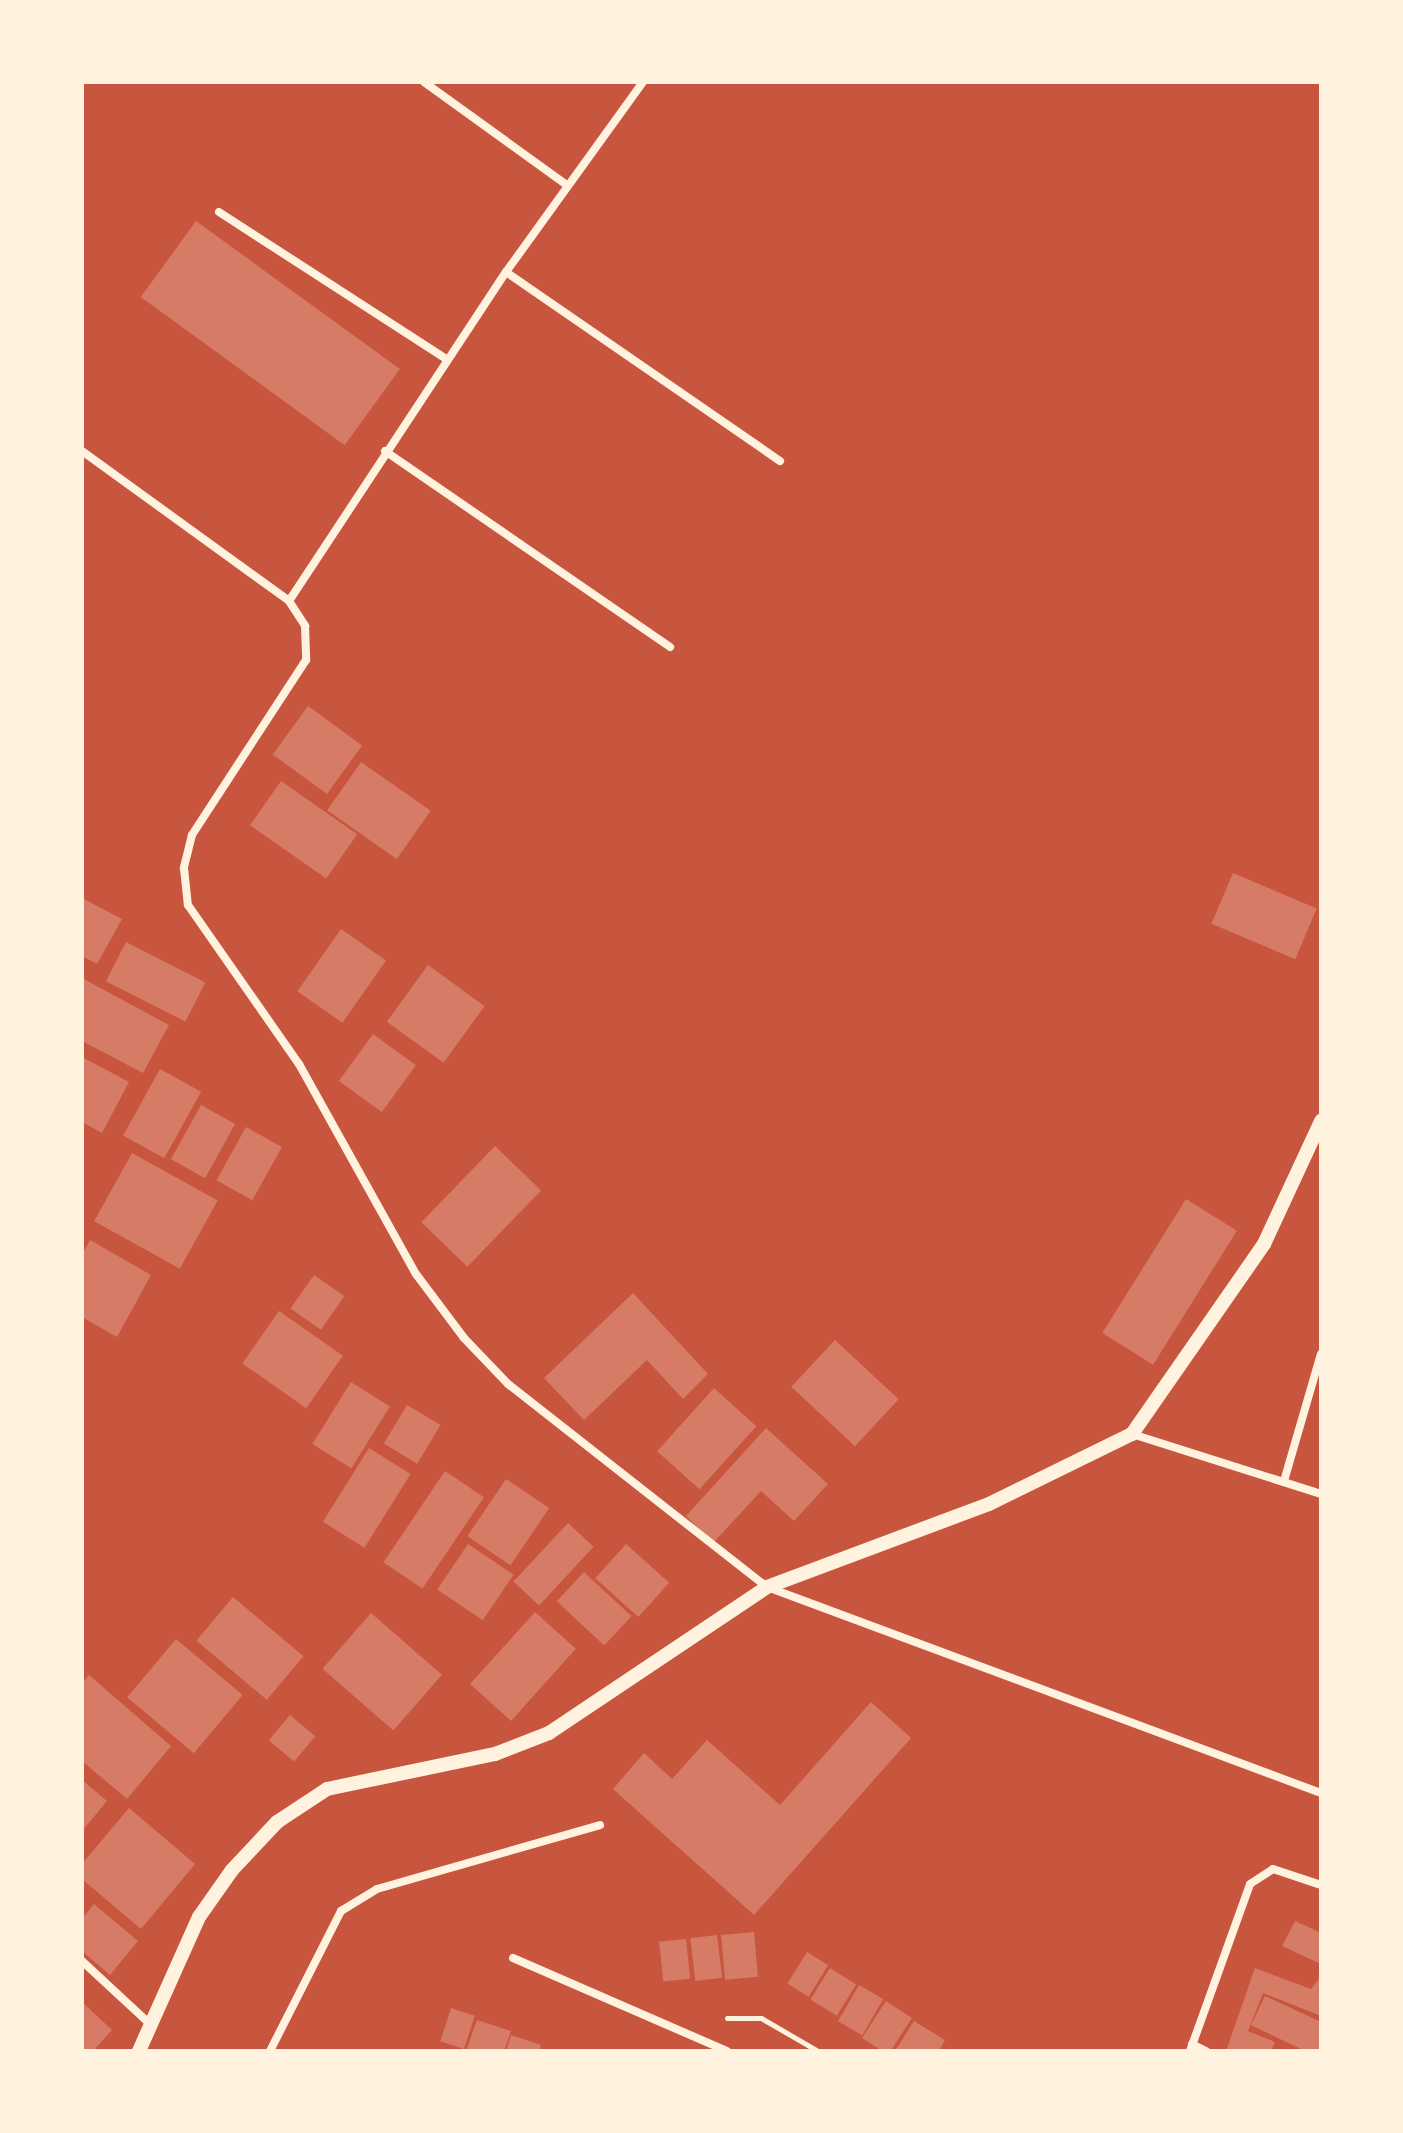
<!DOCTYPE html>
<style>
body{margin:0}
#map{position:relative;width:1403px;height:2133px;overflow:hidden;background:#c8553d;font-family:Signika,sans-serif}
div>[style]{position:absolute}
[style*='--x']{left:calc(var(--x)*1px);top:calc(var(--y)*1px);width:calc(var(--w)*1px);rotate:calc(var(--a)*1deg)}
.building>*{inset:0;background:#d67c66;transform-origin:0 0}
.path>*{height:5px;margin:-2.5px;padding:0 2.5px;transform-origin:2.5px;border-radius:2.5px;background:#fff3e0}
.minor>*{height:8px;margin:-4px;padding:0 4px;transform-origin:4px;border-radius:4px;background:#fff3e0}
.tertiary>*{height:14px;margin:-7px;padding:0 7px;transform-origin:7px;border-radius:7px;background:#fff3e0}
span{translate:-50% -50%;white-space:nowrap;text-align:center;line-height:1.15;-webkit-text-stroke:7px #fff3e0;paint-order:stroke}
.frame{position:absolute;inset:0;border:84px solid #fff3e0;pointer-events:none}
</style>
<div id="map">
<div class="building">
<i style="left:196px;top:221px;width:252px;height:94px;rotate:36deg"></i>
<i style="left:308px;top:706px;width:67px;height:60px;rotate:36deg"></i>
<i style="left:361px;top:762px;width:85px;height:59px;rotate:35deg"></i>
<i style="left:281px;top:781px;width:93px;height:54px;rotate:35deg"></i>
<i style="left:1233px;top:873px;width:91px;height:55px;rotate:23deg"></i>
<i style="clip-path:polygon(82px 898px,122px 919px,97px 964px,82px 956px)"></i>
<i style="left:341px;top:929px;width:55px;height:76px;rotate:35deg"></i>
<i style="left:126px;top:942px;width:89px;height:44px;rotate:27deg"></i>
<i style="left:428px;top:965px;width:70px;height:70px;rotate:36deg"></i>
<i style="clip-path:polygon(82px 978px,169px 1025px,143px 1073px,82px 1041px)"></i>
<i style="left:373px;top:1034px;width:53px;height:58px;rotate:36deg"></i>
<i style="clip-path:polygon(82px 1057px,129px 1082px,102px 1133px,82px 1122px)"></i>
<i style="left:160px;top:1069px;width:47px;height:76px;rotate:29deg"></i>
<i style="left:201px;top:1105px;width:39px;height:62px;rotate:29deg"></i>
<i style="left:246px;top:1127px;width:41px;height:61px;rotate:29deg"></i>
<i style="left:495px;top:1146px;width:64px;height:106px;rotate:44deg"></i>
<i style="left:132px;top:1153px;width:98px;height:78px;rotate:29deg"></i>
<i style="left:1186px;top:1199px;width:60px;height:158px;rotate:32deg"></i>
<i style="clip-path:polygon(90px 1240px,151px 1275px,117px 1337px,82px 1317px,82px 1255px)"></i>
<i style="left:314px;top:1275px;width:37px;height:41px;rotate:35deg"></i>
<i style="clip-path:polygon(633px 1293px,708px 1374px,683px 1399px,647px 1360px,584px 1420px,544px 1378px)"></i>
<i style="left:279px;top:1311px;width:78px;height:64px;rotate:35deg"></i>
<i style="left:835px;top:1340px;width:87px;height:64px;rotate:43deg"></i>
<i style="left:351px;top:1382px;width:46px;height:73px;rotate:32deg"></i>
<i style="left:714px;top:1388px;width:57px;height:85px;rotate:42deg"></i>
<i style="left:407px;top:1405px;width:39px;height:45px;rotate:31deg"></i>
<i style="clip-path:polygon(766px 1428px,828px 1484px,794px 1521px,761px 1491px,713px 1543px,686px 1516px)"></i>
<i style="left:369px;top:1448px;width:49px;height:87px;rotate:32deg"></i>
<i style="left:445px;top:1471px;width:47px;height:110px;rotate:34deg"></i>
<i style="left:506px;top:1479px;width:52px;height:69px;rotate:34deg"></i>
<i style="left:568px;top:1523px;width:35px;height:80px;rotate:43deg"></i>
<i style="left:468px;top:1544px;width:55px;height:55px;rotate:34deg"></i>
<i style="left:626px;top:1544px;width:58px;height:46px;rotate:42deg"></i>
<i style="left:584px;top:1572px;width:65px;height:40px;rotate:43deg"></i>
<i style="left:233px;top:1597px;width:92px;height:57px;rotate:40deg"></i>
<i style="left:535px;top:1612px;width:55px;height:97px;rotate:42deg"></i>
<i style="left:371px;top:1613px;width:94px;height:74px;rotate:41deg"></i>
<i style="left:176px;top:1639px;width:87px;height:76px;rotate:40deg"></i>
<i style="clip-path:polygon(89px 1675px,171px 1746px,127px 1799px,82px 1761px,82px 1684px)"></i>
<i style="clip-path:polygon(871px 1702px,911px 1738px,754px 1915px,613px 1789px,644px 1753px,672px 1779px,707px 1740px,780px 1805px)"></i>
<i style="left:290px;top:1715px;width:33px;height:33px;rotate:40deg"></i>
<i style="clip-path:polygon(82px 1780px,107px 1801px,82px 1831px)"></i>
<i style="clip-path:polygon(129px 1808px,195px 1864px,141px 1929px,82px 1879px,82px 1864px)"></i>
<i style="clip-path:polygon(94px 1904px,138px 1941px,110px 1975px,82px 1951px,82px 1919px)"></i>
<i style="clip-path:polygon(1295px 1921px,1321px 1933px,1321px 1964px,1282px 1946px)"></i>
<i style="left:754px;top:1932px;width:45px;height:33px;rotate:85deg"></i>
<i style="left:717px;top:1935px;width:43px;height:27px;rotate:83deg"></i>
<i style="left:686px;top:1939px;width:40px;height:27px;rotate:84deg"></i>
<i style="left:807px;top:1952px;width:25px;height:37px;rotate:32deg"></i>
<i style="left:830px;top:1968px;width:31px;height:37px;rotate:32deg"></i>
<i style="clip-path:polygon(1255px 1968px,1311px 1989px,1321px 1976px,1321px 2016px,1263px 1993px,1248px 2031px,1275px 2042px,1271px 2051px,1226px 2051px)"></i>
<i style="left:859px;top:1985px;width:28px;height:42px;rotate:30deg"></i>
<i style="clip-path:polygon(1265px 1996px,1321px 2022px,1321px 2051px,1305px 2051px,1251px 2025px)"></i>
<i style="left:886px;top:2001px;width:31px;height:44px;rotate:33deg"></i>
<i style="clip-path:polygon(82px 2002px,112px 2030px,93px 2051px,82px 2051px)"></i>
<i style="left:451px;top:2008px;width:25px;height:35px;rotate:18deg"></i>
<i style="clip-path:polygon(477px 2020px,511px 2031px,504px 2051px,466px 2051px)"></i>
<i style="clip-path:polygon(914px 2021px,945px 2040px,939px 2051px,895px 2051px)"></i>
<i style="clip-path:polygon(511px 2035px,541px 2045px,539px 2051px,506px 2051px)"></i>
</div>
<div class="path">
<i style="--x:727;--y:2018;--w:34;--a:0"></i>
<i style="--x:761;--y:2018;--w:66;--a:30.1"></i>
</div>
<div class="minor">
<i style="--x:424;--y:82;--w:176;--a:35.8"></i>
<i style="--x:219;--y:212;--w:270;--a:32.9"></i>
<i style="--x:506;--y:272;--w:333;--a:34.6"></i>
<i style="--x:82;--y:451;--w:256;--a:35.9"></i>
<i style="--x:289;--y:601;--w:30;--a:57"></i>
<i style="--x:305;--y:626;--w:34;--a:88"></i>
<i style="--x:306;--y:660;--w:209;--a:123.1"></i>
<i style="--x:192;--y:835;--w:34;--a:104"></i>
<i style="--x:184;--y:868;--w:37;--a:84"></i>
<i style="--x:188;--y:905;--w:194;--a:55.1"></i>
<i style="--x:299;--y:1064;--w:240;--a:60.9"></i>
<i style="--x:416;--y:1274;--w:80;--a:53.1"></i>
<i style="--x:464;--y:1338;--w:64;--a:46.3"></i>
<i style="--x:508;--y:1384;--w:329;--a:38.1"></i>
<i style="--x:767;--y:1587;--w:591;--a:20.4"></i>
<i style="--x:385;--y:451;--w:346;--a:34.5"></i>
<i style="--x:289;--y:601;--w:394;--a:-56.6"></i>
<i style="--x:506;--y:272;--w:234;--a:-54.2"></i>
<i style="--x:1132;--y:1434;--w:198;--a:17.6"></i>
<i style="--x:1284;--y:1481;--w:132;--a:-73.8"></i>
<i style="--x:513;--y:1958;--w:233;--a:23.5"></i>
<i style="--x:82;--y:1961;--w:91;--a:42.8"></i>
<i style="--x:1192;--y:2044;--w:16;--a:27"></i>
<i style="--x:270;--y:2051;--w:157;--a:-63.1"></i>
<i style="--x:341;--y:1911;--w:42;--a:-31.4"></i>
<i style="--x:377;--y:1889;--w:232;--a:-16"></i>
<i style="--x:1190;--y:2051;--w:177;--a:-70.2"></i>
<i style="--x:1250;--y:1884;--w:27;--a:-33"></i>
<i style="--x:1273;--y:1869;--w:51;--a:18.4"></i>
</div>
<div class="tertiary">
<i style="--x:139;--y:2051;--w:147;--a:-65.9"></i>
<i style="--x:199;--y:1917;--w:57;--a:-54.9"></i>
<i style="--x:232;--y:1870;--w:66;--a:-46.8"></i>
<i style="--x:277;--y:1822;--w:60;--a:-33.4"></i>
<i style="--x:327;--y:1789;--w:172;--a:-11.8"></i>
<i style="--x:495;--y:1754;--w:58;--a:-21.3"></i>
<i style="--x:549;--y:1733;--w:262;--a:-33.8"></i>
<i style="--x:767;--y:1587;--w:237;--a:-20.5"></i>
<i style="--x:989;--y:1504;--w:159;--a:-26.1"></i>
<i style="--x:1132;--y:1434;--w:231;--a:-55.2"></i>
<i style="--x:1264;--y:1244;--w:136;--a:-65.1"></i>
</div>
<div class="frame"></div>
</div>
